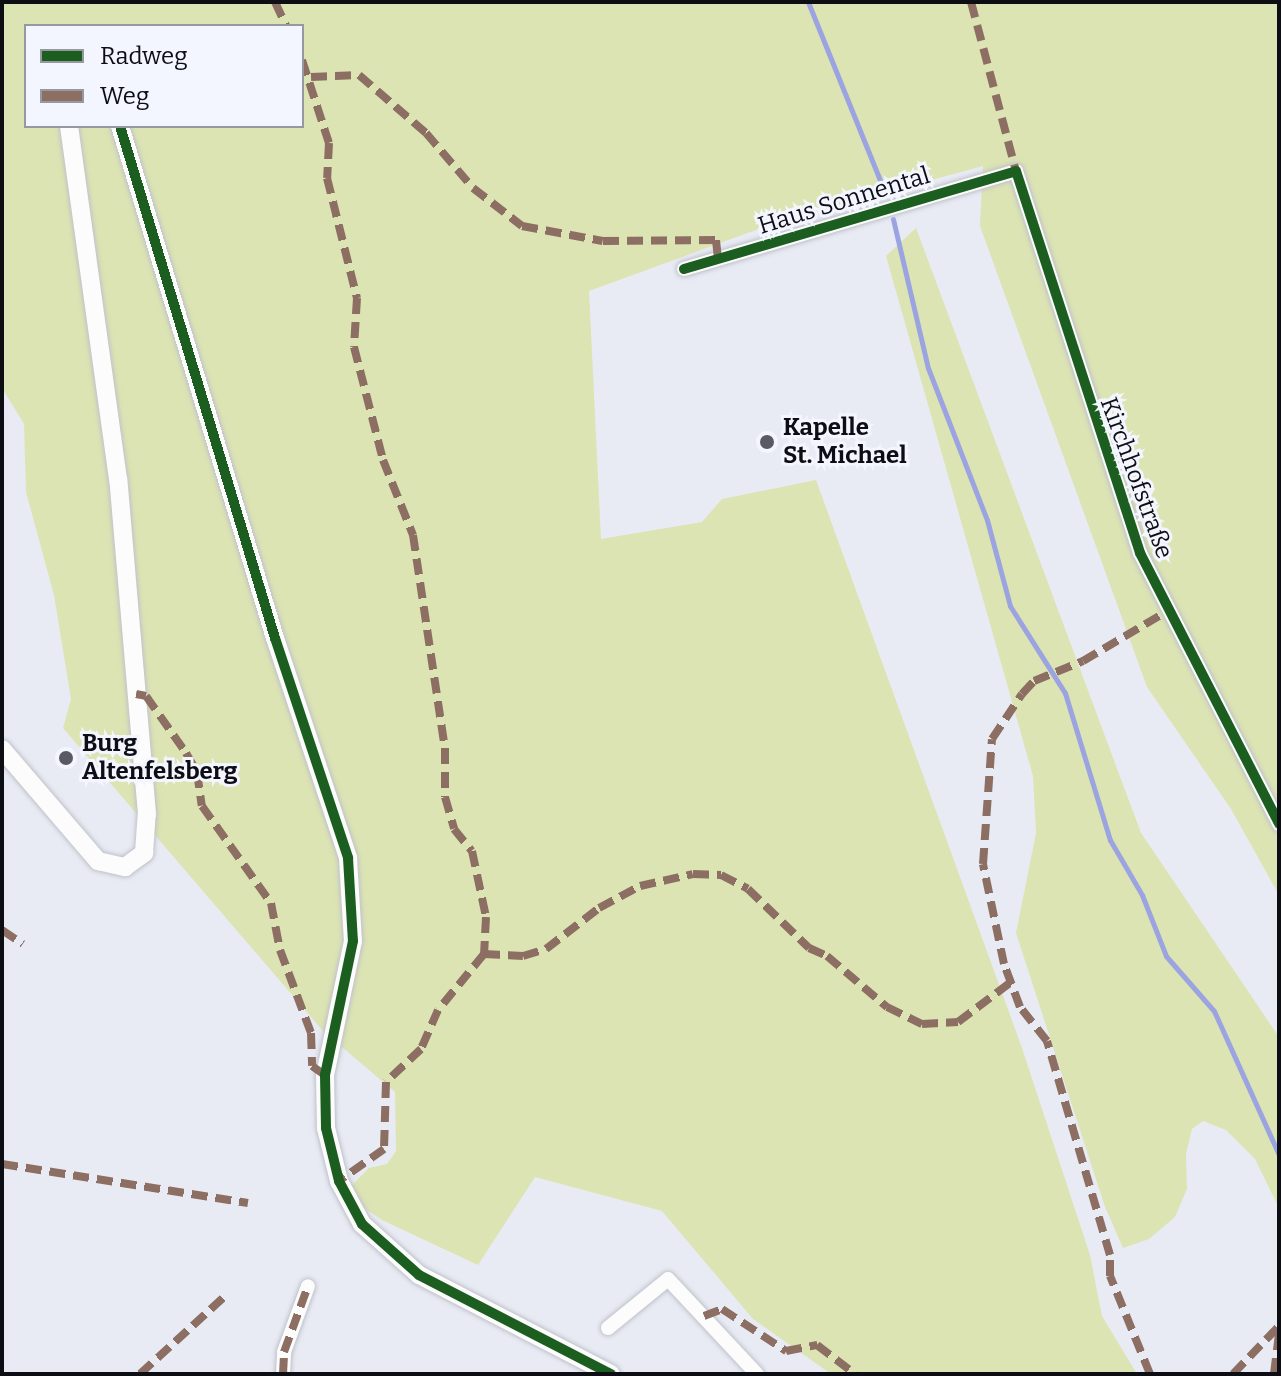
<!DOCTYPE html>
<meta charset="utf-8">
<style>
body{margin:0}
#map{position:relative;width:1281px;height:1376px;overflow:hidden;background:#e8ebf4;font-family:Bitter,serif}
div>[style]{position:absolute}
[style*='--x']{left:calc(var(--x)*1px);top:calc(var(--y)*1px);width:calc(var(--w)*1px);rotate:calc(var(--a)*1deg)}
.green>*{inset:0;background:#dce4b3}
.stream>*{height:5px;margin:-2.5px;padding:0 2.5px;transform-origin:2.5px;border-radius:2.5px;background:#9ba4e1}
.roads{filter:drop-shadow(0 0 2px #c0c2c9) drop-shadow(0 0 2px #c0c2c9)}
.minor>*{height:14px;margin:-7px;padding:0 7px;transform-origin:7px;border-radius:7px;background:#fcfcfd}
.tertiary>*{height:18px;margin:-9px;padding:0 9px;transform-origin:9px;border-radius:9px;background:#fcfcfd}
.quiet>*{height:8px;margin-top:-4px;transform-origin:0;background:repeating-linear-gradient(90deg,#8d6e63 0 16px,transparent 0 24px)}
.cycleway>*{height:10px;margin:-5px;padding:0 5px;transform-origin:5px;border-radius:5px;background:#1b5e20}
.dots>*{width:22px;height:22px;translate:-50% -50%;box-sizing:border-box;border:4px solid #f3f5ff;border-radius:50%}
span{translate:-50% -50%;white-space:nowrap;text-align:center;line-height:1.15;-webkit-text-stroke:6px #f3f5ff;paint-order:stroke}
.street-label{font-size:24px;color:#0d0e13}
.poi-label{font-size:24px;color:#0d0e13;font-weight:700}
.left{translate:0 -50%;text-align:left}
.frame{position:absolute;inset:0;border:4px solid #0d0e13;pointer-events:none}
.legend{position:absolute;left:24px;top:24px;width:280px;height:104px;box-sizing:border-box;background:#f3f5ff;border:2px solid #9799a1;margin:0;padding:10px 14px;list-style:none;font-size:24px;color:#0d0e13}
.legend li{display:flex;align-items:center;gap:16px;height:40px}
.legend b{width:40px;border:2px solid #9799a1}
</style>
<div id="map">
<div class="green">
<i style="clip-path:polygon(evenodd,2px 2px,1279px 2px,1279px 895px,1231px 809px,1147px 687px,980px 226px,983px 166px,778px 222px,589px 291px,601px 539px,702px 522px,722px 499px,816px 480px,1022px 1048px,1090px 1255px,1102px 1316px,1137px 1374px,831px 1374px,753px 1319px,662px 1211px,535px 1177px,478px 1265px,382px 1220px,343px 1194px,369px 1168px,387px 1164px,396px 1151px,395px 1092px,323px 1031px,63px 728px,71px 699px,54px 595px,26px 492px,24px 424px,2px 388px,2px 2px,26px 26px,302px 26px,302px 126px,26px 126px,26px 26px)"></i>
<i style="clip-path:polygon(916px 228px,1141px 833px,1279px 1037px,1279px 1208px,1255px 1159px,1226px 1130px,1203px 1121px,1192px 1129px,1186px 1154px,1187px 1189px,1175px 1217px,1149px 1239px,1123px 1248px,1105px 1207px,1016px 933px,1036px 833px,1033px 776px,886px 256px)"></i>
</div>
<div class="stream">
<i style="--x:808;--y:2;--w:206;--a:68"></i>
<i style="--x:893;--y:219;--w:153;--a:76.8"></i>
<i style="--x:928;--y:368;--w:163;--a:68.8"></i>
<i style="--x:987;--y:520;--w:89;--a:75"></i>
<i style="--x:1010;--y:606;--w:103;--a:57.7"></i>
<i style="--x:1065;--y:693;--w:154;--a:73"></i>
<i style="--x:1110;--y:840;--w:64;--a:59.8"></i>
<i style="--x:1142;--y:895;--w:66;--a:68.5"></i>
<i style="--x:1166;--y:956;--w:73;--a:48.9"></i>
<i style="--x:1214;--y:1011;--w:158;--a:65.7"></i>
</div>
<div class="roads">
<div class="minor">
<i style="--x:684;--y:269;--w:346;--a:-16.4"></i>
<i style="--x:1016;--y:171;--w:402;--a:72"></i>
<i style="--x:1140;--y:553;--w:305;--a:62.8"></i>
<i style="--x:608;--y:1328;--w:77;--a:-39.2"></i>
<i style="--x:668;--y:1279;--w:130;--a:46.9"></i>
<i style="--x:283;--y:1374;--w:22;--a:-87"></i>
<i style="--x:284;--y:1352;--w:70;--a:-70"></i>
</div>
<div class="tertiary">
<i style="--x:120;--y:126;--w:535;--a:73.16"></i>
<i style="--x:275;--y:638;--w:232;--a:71.6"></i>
<i style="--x:348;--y:858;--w:83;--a:86.6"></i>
<i style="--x:353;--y:941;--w:137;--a:101.8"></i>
<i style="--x:325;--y:1075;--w:53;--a:88.9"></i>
<i style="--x:326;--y:1128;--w:55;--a:76.2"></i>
<i style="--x:339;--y:1181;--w:49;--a:61.9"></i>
<i style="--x:362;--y:1224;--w:76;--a:41.8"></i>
<i style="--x:419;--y:1275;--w:216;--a:27.3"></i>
<i style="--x:2;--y:749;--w:148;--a:49.4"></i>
<i style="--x:98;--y:861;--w:28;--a:13"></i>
<i style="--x:125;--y:867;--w:24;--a:-36"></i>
<i style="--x:144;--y:853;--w:39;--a:-86"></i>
<i style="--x:147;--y:814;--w:336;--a:-94.9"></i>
<i style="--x:118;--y:479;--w:356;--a:-97.9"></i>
</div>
</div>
<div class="quiet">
<i style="--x:275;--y:2;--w:26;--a:65"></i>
<i style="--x:971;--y:2;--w:175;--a:75.1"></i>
<i style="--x:302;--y:60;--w:87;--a:72"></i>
<i style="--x:329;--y:143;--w:35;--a:93"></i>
<i style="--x:327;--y:178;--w:124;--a:76"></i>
<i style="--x:357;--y:298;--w:49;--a:93.5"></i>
<i style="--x:354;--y:347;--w:117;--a:75.6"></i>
<i style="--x:383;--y:460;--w:81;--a:68.2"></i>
<i style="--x:413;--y:535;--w:215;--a:81.5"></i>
<i style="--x:445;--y:748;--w:49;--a:90"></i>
<i style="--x:445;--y:797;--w:33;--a:74"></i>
<i style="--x:454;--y:829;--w:28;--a:51"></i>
<i style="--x:472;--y:851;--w:67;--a:78"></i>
<i style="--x:486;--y:917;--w:37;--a:93"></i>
<i style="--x:484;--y:954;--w:72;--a:129.4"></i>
<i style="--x:438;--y:1010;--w:43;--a:113.6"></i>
<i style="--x:421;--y:1049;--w:48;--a:136.7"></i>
<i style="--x:386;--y:1082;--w:67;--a:91.7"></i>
<i style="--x:384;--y:1149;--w:55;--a:144.6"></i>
<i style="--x:311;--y:77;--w:48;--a:-2.4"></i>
<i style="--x:359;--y:75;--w:89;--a:40.9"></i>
<i style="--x:426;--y:133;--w:72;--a:49.5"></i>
<i style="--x:473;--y:188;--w:62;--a:37.8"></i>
<i style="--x:522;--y:226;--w:82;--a:10.5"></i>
<i style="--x:603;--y:241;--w:113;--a:-0.5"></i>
<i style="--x:716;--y:240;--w:20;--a:84"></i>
<i style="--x:136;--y:694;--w:10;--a:11"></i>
<i style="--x:146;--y:696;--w:70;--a:54.9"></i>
<i style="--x:186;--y:753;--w:22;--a:60"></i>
<i style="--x:197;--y:772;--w:34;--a:82"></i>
<i style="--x:202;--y:806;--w:119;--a:54.6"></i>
<i style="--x:271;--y:903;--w:48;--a:79.2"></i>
<i style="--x:280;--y:950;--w:89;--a:69.5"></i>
<i style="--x:311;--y:1033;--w:33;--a:88"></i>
<i style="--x:312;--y:1066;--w:16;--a:35"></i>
<i style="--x:2;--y:930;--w:25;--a:34"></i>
<i style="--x:484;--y:954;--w:39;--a:3"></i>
<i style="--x:523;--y:956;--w:24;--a:-17"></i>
<i style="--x:546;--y:949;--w:67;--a:-37.7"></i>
<i style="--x:599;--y:908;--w:47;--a:-28.2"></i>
<i style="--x:640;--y:886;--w:54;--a:-12.8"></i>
<i style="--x:693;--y:874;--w:28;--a:2"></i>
<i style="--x:721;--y:875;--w:30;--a:27"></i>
<i style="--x:748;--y:889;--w:85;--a:44"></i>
<i style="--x:809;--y:948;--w:20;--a:24"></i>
<i style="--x:827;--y:956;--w:79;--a:40.4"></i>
<i style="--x:887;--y:1007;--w:39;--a:26"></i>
<i style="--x:922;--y:1024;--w:36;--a:-3"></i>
<i style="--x:958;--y:1022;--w:66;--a:-37"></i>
<i style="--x:2;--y:1164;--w:249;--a:9"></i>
<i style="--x:704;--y:1316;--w:19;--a:-21"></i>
<i style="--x:722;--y:1309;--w:77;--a:33.3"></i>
<i style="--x:786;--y:1351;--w:32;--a:-11"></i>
<i style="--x:817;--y:1345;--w:48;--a:37.3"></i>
<i style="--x:140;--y:1374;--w:115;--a:-42.5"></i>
<i style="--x:283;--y:1374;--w:22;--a:-87"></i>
<i style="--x:284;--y:1352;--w:70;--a:-70"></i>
<i style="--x:1150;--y:1374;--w:106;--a:-112.2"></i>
<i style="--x:1110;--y:1276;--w:21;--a:-90"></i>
<i style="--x:1110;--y:1255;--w:223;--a:-106.4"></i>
<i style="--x:1047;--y:1041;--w:43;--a:-128.5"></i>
<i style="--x:1020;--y:1007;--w:46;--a:-110.4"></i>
<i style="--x:1004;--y:964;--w:102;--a:-101.9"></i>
<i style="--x:983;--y:864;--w:125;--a:-85.9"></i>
<i style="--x:992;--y:739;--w:54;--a:-56.3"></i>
<i style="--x:1022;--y:694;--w:18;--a:-47"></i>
<i style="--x:1034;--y:681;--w:53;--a:-22.2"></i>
<i style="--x:1083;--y:661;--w:96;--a:-30.6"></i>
<i style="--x:1233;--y:1374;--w:66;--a:-46.2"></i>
<i style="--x:1274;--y:1374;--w:40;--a:-82.9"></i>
</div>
<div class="cycleway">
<i style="--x:120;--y:126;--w:535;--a:73.16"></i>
<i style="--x:275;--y:638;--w:232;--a:71.6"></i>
<i style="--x:348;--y:858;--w:83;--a:86.6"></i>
<i style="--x:353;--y:941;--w:137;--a:101.8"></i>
<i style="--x:325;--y:1075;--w:53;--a:88.9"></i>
<i style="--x:326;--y:1128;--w:55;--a:76.2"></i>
<i style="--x:339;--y:1181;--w:49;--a:61.9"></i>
<i style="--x:362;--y:1224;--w:76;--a:41.8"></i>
<i style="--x:419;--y:1275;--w:216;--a:27.3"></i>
<i style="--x:684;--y:269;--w:346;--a:-16.4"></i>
<i style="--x:1016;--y:171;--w:402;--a:72"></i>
<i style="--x:1140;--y:553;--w:305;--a:62.8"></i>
</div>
<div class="dots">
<i style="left:767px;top:442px;background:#5a5b62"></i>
<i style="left:66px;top:758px;background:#5a5b62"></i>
</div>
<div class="street-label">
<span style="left:844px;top:201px;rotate:-17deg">Haus Sonnental</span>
<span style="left:1136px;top:478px;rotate:70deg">Kirchhofstraße</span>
</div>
<div class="poi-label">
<span class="left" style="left:783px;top:442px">Kapelle<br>St. Michael</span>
<span class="left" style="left:82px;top:758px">Burg<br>Altenfelsberg</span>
</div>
<div class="frame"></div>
<ul class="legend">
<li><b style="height:10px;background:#1b5e20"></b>Radweg</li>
<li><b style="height:10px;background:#8d6e63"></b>Weg</li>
</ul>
</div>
